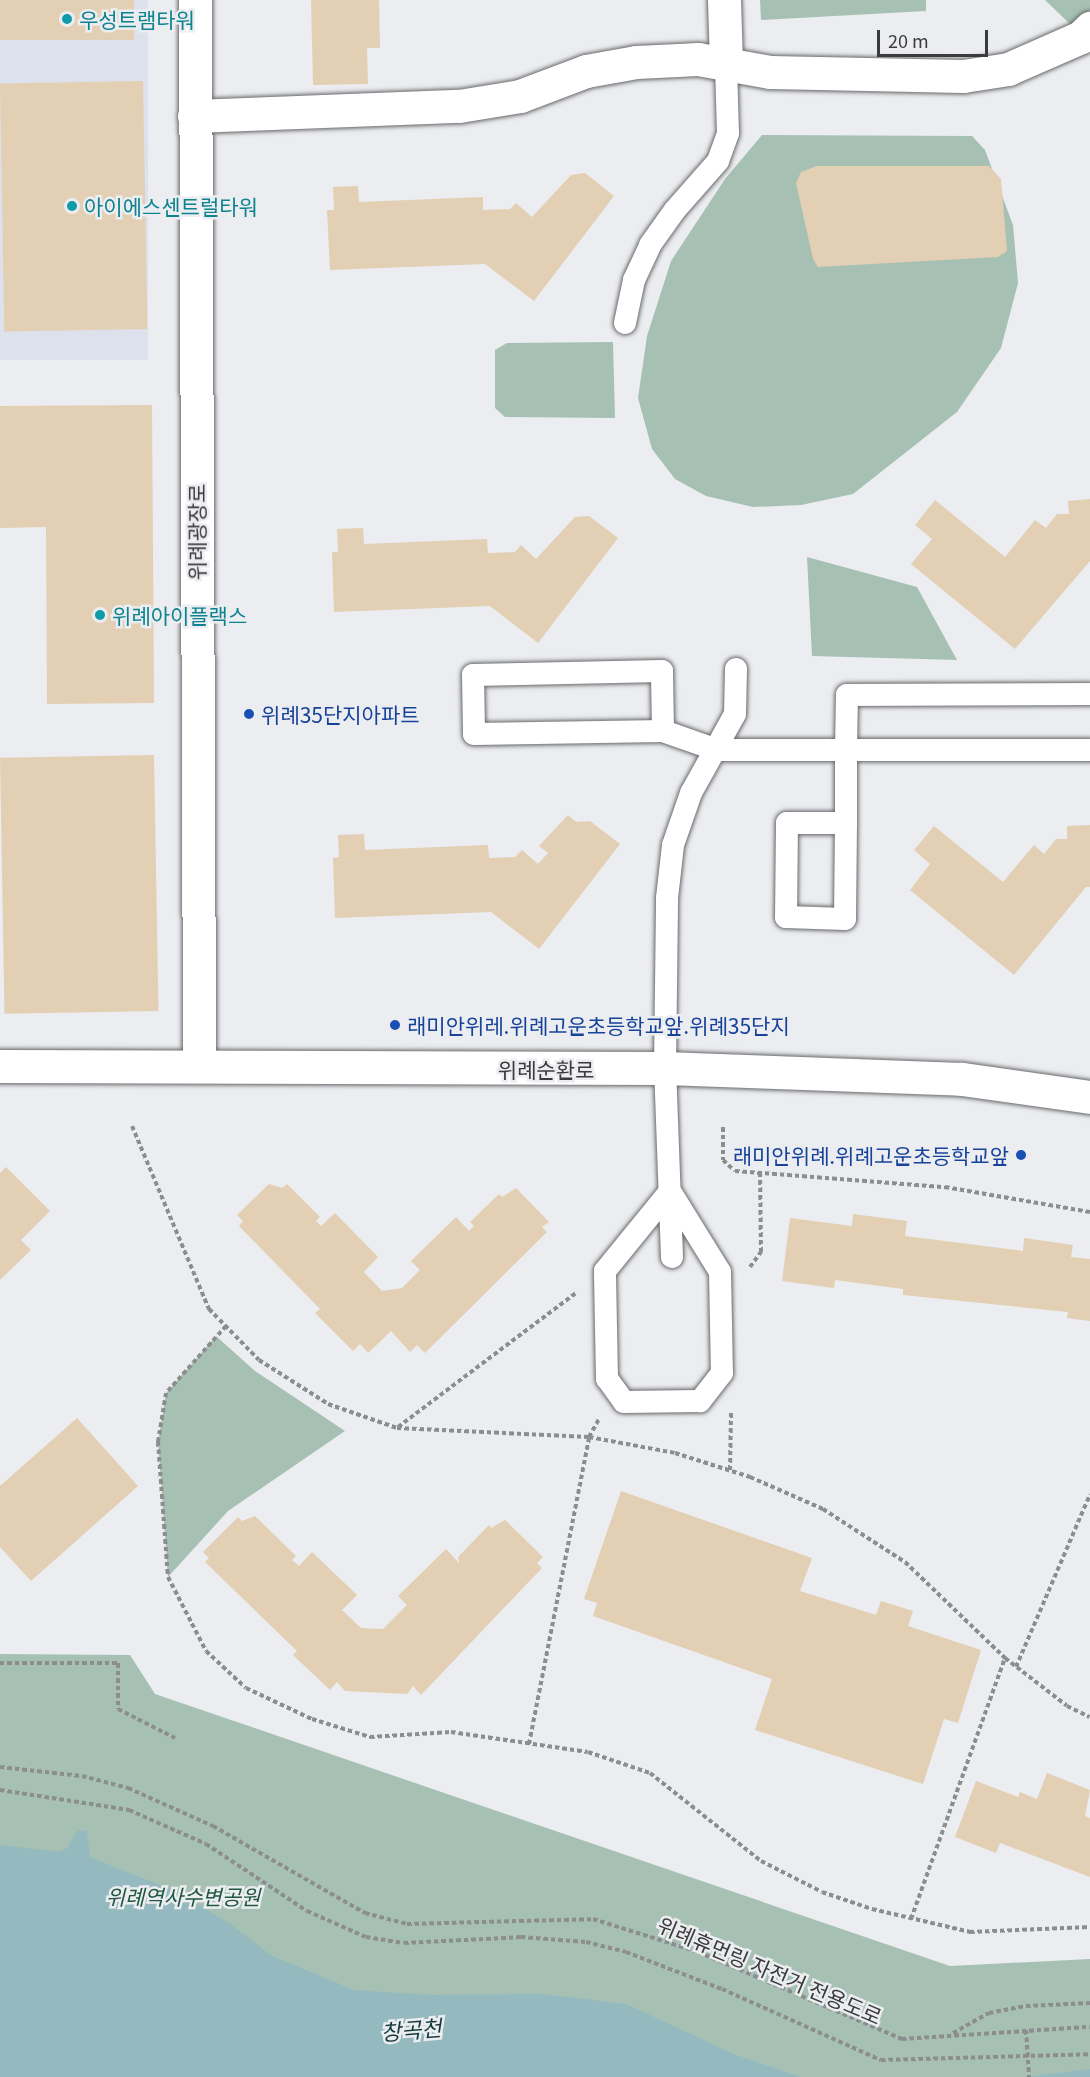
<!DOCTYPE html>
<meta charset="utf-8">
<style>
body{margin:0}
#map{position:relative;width:1090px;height:2077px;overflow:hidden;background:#ecedf0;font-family:Georgia,"Noto Sans KR",serif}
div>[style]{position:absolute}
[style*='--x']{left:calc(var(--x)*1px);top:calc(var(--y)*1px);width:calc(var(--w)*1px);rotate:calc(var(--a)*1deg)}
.built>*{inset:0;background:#dde1eb;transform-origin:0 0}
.green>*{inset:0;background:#a6c1b3}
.water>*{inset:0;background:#94babf}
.building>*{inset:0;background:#e2cfb4;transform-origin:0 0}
.path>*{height:4px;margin-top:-2px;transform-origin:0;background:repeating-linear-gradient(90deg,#8c8d8f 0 4.5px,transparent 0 7.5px)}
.roads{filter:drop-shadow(0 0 2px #696a6c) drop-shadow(0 0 2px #696a6c)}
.service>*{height:22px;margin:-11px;padding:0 11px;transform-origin:11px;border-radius:11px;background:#fff}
.minor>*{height:33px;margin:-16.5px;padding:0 16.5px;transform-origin:16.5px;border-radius:16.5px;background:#fff}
.tertiary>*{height:33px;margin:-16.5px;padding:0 16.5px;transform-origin:16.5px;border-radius:16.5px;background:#fff}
.dots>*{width:16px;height:16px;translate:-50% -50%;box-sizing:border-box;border:3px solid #ecedf0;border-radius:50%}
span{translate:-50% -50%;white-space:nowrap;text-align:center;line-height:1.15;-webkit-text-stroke:5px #ecedf0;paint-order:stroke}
.culture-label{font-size:21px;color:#0d838f}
.left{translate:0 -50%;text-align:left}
.street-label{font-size:21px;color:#3b3b3d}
.transit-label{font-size:21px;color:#164399}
.right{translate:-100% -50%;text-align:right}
.park-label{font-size:21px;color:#1f5740;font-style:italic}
.water-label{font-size:22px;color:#12383d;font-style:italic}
.scale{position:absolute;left:877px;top:30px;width:111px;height:27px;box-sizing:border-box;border:3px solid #3b3b3d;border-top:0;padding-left:8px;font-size:18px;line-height:21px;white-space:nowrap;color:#3b3b3d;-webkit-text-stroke:4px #ecedf0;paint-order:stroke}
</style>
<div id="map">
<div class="built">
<i style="left:0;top:0;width:148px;height:360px"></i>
</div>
<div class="green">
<i style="clip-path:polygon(760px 0,926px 0,926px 11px,761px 20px)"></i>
<i style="clip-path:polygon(1045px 0,1090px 0,1090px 10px,1073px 27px)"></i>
<i style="clip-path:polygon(762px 135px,972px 136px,985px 150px,1013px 225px,1018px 283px,1001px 348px,957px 412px,853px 494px,801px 505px,753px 507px,706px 496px,675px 479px,652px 449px,638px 398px,647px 336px,671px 261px,725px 179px)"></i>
<i style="clip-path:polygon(613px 342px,615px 418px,505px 417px,495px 408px,495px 350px,507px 343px)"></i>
<i style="clip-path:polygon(807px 557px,917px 587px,957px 660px,812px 656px)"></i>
<i style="clip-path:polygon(216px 1336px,255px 1371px,345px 1431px,228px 1511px,168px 1577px,158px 1442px,166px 1393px)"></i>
<i style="clip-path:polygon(0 1654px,130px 1655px,155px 1694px,950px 1966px,1090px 1959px,1090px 2077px,0 2077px)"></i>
</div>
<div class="water">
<i style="clip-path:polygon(78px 1830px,87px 1831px,90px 1857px,177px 1892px,229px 1923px,272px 1956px,354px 1990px,431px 1995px,543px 1994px,626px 2004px,736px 2055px,801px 2077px,0 2077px,0 1845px,60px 1852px,67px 1848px)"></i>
<i style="clip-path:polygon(1090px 2069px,1090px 2077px,1024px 2077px)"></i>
</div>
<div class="building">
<i style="left:0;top:0;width:134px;height:40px"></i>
<i style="clip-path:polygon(311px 0,379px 0,380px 48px,367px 48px,368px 84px,313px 85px)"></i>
<i style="left:143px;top:81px;width:248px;height:143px;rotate:89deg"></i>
<i style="clip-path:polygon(817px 166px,989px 166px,1001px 179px,1007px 251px,998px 257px,818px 267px,813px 259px,796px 183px,801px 172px)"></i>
<i style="clip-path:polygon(585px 173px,614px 196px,534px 301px,485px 264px,330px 270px,327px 210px,334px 210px,333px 187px,358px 186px,359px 202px,483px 197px,483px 210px,510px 209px,516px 203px,532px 217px,571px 175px)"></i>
<i style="clip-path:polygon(152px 405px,154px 703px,47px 704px,46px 527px,0 528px,0 406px)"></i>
<i style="clip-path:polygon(1090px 499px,1090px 561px,1015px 649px,911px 564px,932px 539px,915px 525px,935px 500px,1005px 557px,1035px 520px,1046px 528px,1057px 514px,1069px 514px,1068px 501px)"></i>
<i style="clip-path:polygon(589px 516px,618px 538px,538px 643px,490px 606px,334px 612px,332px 552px,338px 552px,337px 529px,363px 528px,364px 544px,487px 539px,488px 553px,515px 552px,521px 545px,536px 559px,575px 517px)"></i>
<i style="left:154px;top:755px;width:256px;height:154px;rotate:89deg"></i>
<i style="clip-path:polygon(568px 815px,576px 822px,590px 821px,620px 844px,539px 949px,491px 912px,335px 918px,333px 858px,339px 857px,338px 835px,364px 834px,365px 850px,488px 845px,489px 858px,515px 857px,522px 850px,538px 864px,548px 853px,539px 846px)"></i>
<i style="clip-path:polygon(1090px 825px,1090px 887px,1086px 887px,1014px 975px,910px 890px,930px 864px,914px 850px,934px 826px,1003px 882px,1034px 845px,1044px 854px,1056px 839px,1067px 839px,1067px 826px)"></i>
<i style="clip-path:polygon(6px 1167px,50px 1211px,21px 1240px,31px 1250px,0 1280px,0 1173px)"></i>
<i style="clip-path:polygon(269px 1184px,282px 1188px,287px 1184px,320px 1217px,316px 1221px,321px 1226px,335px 1213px,378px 1257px,364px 1272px,382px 1291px,402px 1288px,420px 1270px,411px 1261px,456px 1217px,469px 1231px,474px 1226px,470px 1222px,499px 1194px,502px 1197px,516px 1188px,549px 1222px,542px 1227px,547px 1232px,425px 1353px,417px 1345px,410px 1352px,391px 1331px,368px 1353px,360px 1344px,353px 1351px,315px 1313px,320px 1309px,239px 1226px,243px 1221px,237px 1215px)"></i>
<i style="clip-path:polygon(853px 1214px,907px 1221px,905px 1236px,1023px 1251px,1024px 1238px,1073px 1245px,1071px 1257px,1090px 1259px,1090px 1321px,1067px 1318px,1068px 1312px,903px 1295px,903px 1289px,835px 1280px,834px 1288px,782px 1281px,790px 1218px,852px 1226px)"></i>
<i style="clip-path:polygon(77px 1418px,138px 1486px,31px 1581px,0 1547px,0 1486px)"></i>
<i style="clip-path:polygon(621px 1491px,812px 1558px,800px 1591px,876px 1615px,881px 1601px,913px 1611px,908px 1626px,981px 1650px,958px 1723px,944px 1719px,923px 1784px,755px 1730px,772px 1679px,593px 1616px,597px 1603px,584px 1599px)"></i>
<i style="clip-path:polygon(255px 1516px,296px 1556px,292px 1560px,299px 1566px,312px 1552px,357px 1595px,342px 1610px,361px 1628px,383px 1629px,407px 1605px,398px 1596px,446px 1549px,459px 1563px,458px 1557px,489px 1525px,491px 1528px,505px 1520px,543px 1557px,537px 1563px,542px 1568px,421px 1695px,413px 1686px,407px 1694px,345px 1691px,337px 1682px,330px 1690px,293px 1655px,297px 1651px,205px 1562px,209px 1558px,203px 1552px,238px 1517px,242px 1521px)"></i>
<i style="clip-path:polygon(1047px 1773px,1090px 1790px,1085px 1816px,1090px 1818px,1090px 1877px,1000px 1843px,996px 1853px,955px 1837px,976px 1781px,1018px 1797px,1020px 1792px,1037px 1799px)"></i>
</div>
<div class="path">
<i style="--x:132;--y:1126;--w:199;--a:67.2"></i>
<i style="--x:209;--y:1309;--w:71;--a:45.6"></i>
<i style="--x:259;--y:1360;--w:82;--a:32.5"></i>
<i style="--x:328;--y:1404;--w:73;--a:19.2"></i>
<i style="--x:397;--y:1428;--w:192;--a:2.7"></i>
<i style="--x:589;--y:1437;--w:87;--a:10.5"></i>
<i style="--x:675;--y:1453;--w:79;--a:17.7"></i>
<i style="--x:750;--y:1477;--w:80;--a:23.7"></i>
<i style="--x:823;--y:1509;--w:98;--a:32.9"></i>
<i style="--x:905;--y:1562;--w:139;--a:43.8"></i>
<i style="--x:1005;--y:1658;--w:78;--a:37.7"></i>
<i style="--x:1067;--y:1706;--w:25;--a:26"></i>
<i style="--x:723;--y:1127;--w:33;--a:90"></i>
<i style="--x:723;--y:1160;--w:16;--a:43"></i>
<i style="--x:735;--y:1171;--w:211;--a:4.4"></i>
<i style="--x:945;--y:1187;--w:147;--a:9.8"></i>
<i style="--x:750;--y:1267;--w:19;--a:-54"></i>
<i style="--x:761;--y:1252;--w:79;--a:-90.7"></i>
<i style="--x:226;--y:1326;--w:90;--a:131.8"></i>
<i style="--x:166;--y:1393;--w:50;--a:99.3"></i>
<i style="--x:158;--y:1442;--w:135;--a:85.8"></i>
<i style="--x:168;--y:1577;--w:83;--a:62.8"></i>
<i style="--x:206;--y:1651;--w:54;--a:42.8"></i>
<i style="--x:246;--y:1688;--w:73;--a:25.2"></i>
<i style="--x:312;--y:1719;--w:61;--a:17.2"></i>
<i style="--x:370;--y:1737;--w:81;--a:-3.5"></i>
<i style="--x:451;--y:1732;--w:138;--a:8.3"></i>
<i style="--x:588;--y:1752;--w:65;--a:18.7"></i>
<i style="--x:650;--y:1773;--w:142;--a:38.4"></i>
<i style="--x:761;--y:1861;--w:68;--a:26.9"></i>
<i style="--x:822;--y:1892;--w:53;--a:18.8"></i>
<i style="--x:872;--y:1909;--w:101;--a:13.2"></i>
<i style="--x:970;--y:1932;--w:120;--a:-2.4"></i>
<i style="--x:398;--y:1427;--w:223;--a:-37"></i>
<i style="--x:730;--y:1470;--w:60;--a:-89"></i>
<i style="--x:0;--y:1663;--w:118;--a:0"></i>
<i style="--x:118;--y:1663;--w:46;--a:90"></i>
<i style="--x:118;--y:1709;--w:64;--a:27"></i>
<i style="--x:1016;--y:1667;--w:188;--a:-66.8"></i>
<i style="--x:529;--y:1744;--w:313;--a:-78.9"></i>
<i style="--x:589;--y:1437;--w:21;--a:-61"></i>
<i style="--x:0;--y:1767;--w:82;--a:6.3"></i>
<i style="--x:82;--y:1776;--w:48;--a:14.6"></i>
<i style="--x:128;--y:1788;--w:93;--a:24.1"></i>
<i style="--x:213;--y:1826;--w:175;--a:29.8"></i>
<i style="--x:365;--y:1913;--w:43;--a:14.7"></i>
<i style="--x:407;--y:1924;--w:186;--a:-1.5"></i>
<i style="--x:593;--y:1919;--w:110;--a:17.4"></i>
<i style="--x:698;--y:1952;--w:222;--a:23.1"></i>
<i style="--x:902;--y:2039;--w:188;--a:-3.7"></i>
<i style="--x:0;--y:1790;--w:131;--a:8.8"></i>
<i style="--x:129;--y:1810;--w:84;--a:23.8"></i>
<i style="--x:206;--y:1844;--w:121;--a:33.6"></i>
<i style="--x:307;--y:1911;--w:64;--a:23.8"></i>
<i style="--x:366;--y:1937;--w:38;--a:9"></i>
<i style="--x:404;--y:1943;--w:117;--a:-2.9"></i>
<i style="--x:521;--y:1937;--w:65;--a:4.4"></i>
<i style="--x:586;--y:1942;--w:41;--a:14"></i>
<i style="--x:626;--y:1952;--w:103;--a:21.1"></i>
<i style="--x:722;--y:1989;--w:174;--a:24.1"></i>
<i style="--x:881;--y:2060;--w:209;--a:-1.6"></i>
<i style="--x:911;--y:1919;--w:277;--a:-70.2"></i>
<i style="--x:1026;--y:2030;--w:47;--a:86.3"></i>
<i style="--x:953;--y:2033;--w:41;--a:-29.1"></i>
<i style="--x:989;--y:2013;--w:38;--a:-11"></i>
<i style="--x:1026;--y:2006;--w:64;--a:-2.7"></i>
</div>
<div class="roads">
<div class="service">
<i style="--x:625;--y:323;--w:44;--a:-78.2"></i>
<i style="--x:634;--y:280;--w:38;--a:-65"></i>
<i style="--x:650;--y:245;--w:43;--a:-54.5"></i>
<i style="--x:675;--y:210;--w:65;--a:-48.7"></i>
<i style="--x:718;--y:161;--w:30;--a:-70"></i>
<i style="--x:728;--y:133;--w:69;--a:-91.7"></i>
<i style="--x:663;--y:731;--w:60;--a:-91"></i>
<i style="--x:662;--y:671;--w:189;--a:178.8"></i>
<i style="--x:473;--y:675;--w:59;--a:89"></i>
<i style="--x:474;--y:734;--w:189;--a:-0.9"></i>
<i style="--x:663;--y:731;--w:57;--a:19.4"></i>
<i style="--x:717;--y:750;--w:373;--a:0"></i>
<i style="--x:846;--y:823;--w:59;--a:180"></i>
<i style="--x:787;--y:823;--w:94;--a:90.6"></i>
<i style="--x:786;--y:917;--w:59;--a:1.9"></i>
<i style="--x:845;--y:919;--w:96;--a:-89.4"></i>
<i style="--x:846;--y:823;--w:73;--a:-90"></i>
<i style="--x:846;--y:750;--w:55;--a:-89"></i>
<i style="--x:847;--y:695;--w:243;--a:-0.2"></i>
<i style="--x:670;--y:1191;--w:95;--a:58.3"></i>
<i style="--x:720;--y:1272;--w:101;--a:88.9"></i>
<i style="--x:722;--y:1373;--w:36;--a:128"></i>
<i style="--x:700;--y:1401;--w:76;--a:179.2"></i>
<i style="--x:624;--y:1402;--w:29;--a:-126"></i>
<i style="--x:607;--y:1379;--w:108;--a:-91.1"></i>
<i style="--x:605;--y:1271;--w:103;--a:-50.9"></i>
<i style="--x:672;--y:1257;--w:189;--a:-92.1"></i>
<i style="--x:665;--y:1068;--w:170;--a:-89.3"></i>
<i style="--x:667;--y:898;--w:53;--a:-83.5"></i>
<i style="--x:673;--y:845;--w:55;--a:-70.9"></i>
<i style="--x:691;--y:793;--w:90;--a:-60.9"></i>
<i style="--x:735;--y:714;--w:45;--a:-88.7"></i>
</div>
<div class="minor">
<i style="--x:724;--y:0;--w:64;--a:88.2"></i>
<i style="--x:194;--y:116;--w:265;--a:-2.2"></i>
<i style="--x:459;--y:106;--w:62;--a:-9.3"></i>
<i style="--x:520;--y:96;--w:71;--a:-20.7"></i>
<i style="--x:586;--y:71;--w:51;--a:-10.2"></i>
<i style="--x:636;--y:62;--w:62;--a:-2.8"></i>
<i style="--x:698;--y:59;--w:73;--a:10.2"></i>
<i style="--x:770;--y:72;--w:193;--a:1.2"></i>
<i style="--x:963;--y:76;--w:46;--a:-8.8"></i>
<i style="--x:1008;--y:69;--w:80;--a:-23.7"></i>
<i style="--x:1081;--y:37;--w:13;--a:-45"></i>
</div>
<div class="tertiary">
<i style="--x:195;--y:0;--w:1065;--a:89.78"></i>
<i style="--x:0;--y:1066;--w:665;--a:0.17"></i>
<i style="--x:665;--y:1068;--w:297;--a:2.1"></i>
<i style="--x:962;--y:1079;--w:129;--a:8"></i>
</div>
</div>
<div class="dots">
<i style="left:67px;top:19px;background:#0f9aa8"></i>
<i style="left:72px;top:206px;background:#0f9aa8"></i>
<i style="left:100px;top:615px;background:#0f9aa8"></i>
<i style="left:249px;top:714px;background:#1a4fb4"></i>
<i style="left:395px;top:1025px;background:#1a4fb4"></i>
<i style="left:1021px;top:1155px;background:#1a4fb4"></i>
</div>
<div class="culture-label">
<span class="left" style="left:79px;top:19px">우성트램타워</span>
<span class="left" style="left:84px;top:206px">아이에스센트럴타워</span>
<span class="left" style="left:112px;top:615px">위례아이플랙스</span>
</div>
<div class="street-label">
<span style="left:196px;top:532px;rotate:-90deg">위례광장로</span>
<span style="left:546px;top:1069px">위례순환로</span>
<span style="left:770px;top:1970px;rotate:23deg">위례휴먼링 자전거 전용도로</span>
</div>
<div class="transit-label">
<span class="left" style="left:261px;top:714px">위례35단지아파트</span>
<span class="left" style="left:407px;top:1025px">래미안위레.위례고운초등학교앞.위례35단지</span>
<span class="right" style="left:1009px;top:1155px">래미안위례.위례고운초등학교앞</span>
</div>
<div class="park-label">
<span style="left:183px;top:1896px">위례역사수변공원</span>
</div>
<div class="water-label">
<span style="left:411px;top:2029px;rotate:-5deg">창곡천</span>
</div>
<div class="scale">20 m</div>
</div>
